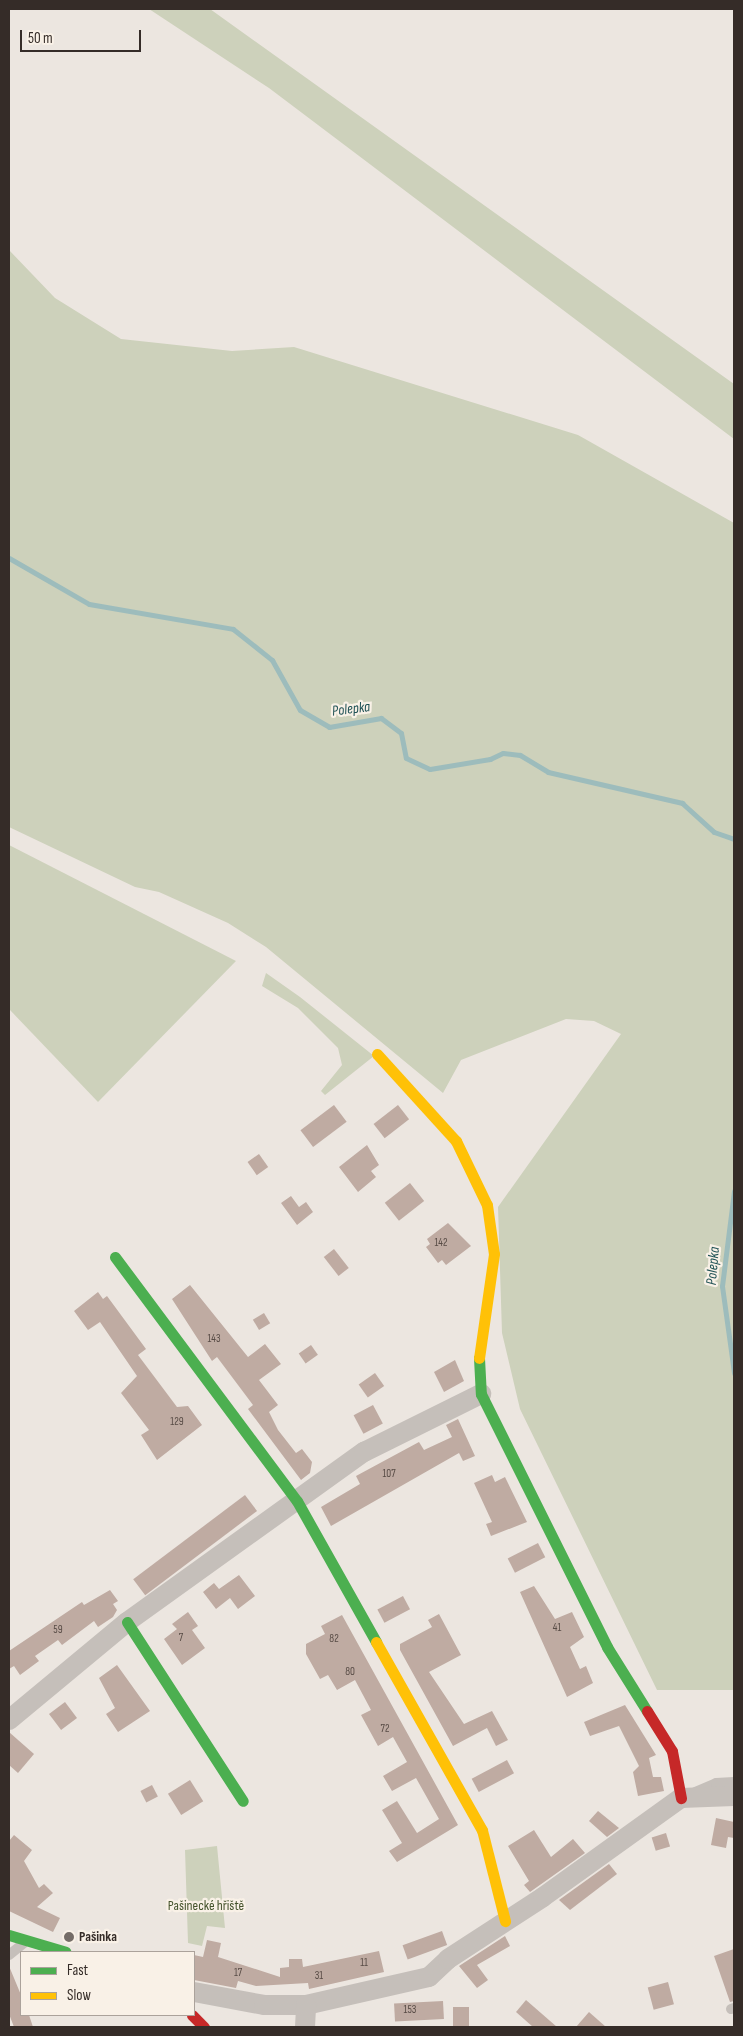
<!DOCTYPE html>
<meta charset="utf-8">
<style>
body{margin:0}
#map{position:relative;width:743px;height:2036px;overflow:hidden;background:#ece6e0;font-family:"Sofia Sans Condensed",sans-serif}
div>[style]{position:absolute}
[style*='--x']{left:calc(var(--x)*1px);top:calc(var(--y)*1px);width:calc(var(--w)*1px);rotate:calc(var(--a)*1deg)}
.green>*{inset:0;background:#cdd1bb}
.stream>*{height:5px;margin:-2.5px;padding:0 2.5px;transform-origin:2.5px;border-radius:2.5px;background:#9dbcbc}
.building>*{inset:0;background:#bfaba2;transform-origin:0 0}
.lane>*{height:10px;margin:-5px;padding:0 5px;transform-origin:5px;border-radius:5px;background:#c5bfba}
.street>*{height:20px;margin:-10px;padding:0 10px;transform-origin:10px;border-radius:10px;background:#c5bfba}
.fast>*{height:11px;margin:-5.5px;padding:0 5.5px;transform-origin:5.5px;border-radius:5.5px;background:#4caf50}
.slow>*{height:11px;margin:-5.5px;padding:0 5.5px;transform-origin:5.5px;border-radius:5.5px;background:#ffc107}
.jam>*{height:11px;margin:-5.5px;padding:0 5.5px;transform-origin:5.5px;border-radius:5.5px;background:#c62828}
.dots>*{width:14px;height:14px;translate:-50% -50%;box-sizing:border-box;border:2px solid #f9f1e7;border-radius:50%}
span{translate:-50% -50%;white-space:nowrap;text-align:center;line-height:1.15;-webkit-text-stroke:4.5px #f9f1e7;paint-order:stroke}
.number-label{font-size:11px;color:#584c46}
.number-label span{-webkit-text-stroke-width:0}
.park-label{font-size:14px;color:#44532c}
.poi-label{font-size:14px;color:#352c28;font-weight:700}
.left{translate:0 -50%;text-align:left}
.water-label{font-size:15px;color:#1f5155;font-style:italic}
.frame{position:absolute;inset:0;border:10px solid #352c28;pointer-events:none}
.legend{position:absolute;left:20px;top:1951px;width:175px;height:65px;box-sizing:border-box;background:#f9f1e7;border:1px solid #aba29b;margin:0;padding:6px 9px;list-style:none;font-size:15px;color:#352c28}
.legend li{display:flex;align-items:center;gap:10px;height:25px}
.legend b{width:25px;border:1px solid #aba29b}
.scale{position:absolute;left:20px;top:30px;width:121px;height:22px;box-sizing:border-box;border:2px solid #352c28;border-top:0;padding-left:6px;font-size:15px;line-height:18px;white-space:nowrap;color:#352c28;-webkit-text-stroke:4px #f9f1e7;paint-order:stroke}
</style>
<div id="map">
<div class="green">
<i style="clip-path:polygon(149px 9px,210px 9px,734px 384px,734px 439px,269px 88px)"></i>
<i style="clip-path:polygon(9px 250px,55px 298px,121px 339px,232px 351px,294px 347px,578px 435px,734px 523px,734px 1690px,657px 1690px,520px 1409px,502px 1333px,498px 1207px,621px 1034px,594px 1021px,566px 1019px,461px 1060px,443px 1093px,266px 947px,228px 923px,159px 892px,135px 887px,9px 827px)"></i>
<i style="clip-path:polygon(9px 845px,236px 961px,98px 1102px,9px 1009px)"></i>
<i style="clip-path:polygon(266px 973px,300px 997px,374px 1056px,325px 1095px,321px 1091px,342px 1065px,338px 1048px,298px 1008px,262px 986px)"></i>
<i style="clip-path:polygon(217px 1846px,225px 1928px,207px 1926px,202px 1946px,188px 1943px,185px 1850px)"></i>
</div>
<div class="stream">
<i style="--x:9;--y:558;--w:92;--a:29.9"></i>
<i style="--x:89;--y:604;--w:146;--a:9.8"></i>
<i style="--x:233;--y:629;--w:50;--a:38.5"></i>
<i style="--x:272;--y:660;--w:57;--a:60.8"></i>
<i style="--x:300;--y:710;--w:34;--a:30"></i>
<i style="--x:329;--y:727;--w:53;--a:-9.8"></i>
<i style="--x:381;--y:718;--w:25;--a:37"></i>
<i style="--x:401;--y:733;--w:25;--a:79"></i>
<i style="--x:406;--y:758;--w:26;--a:25"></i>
<i style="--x:430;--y:769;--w:61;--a:-9.5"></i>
<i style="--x:490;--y:759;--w:14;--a:-25"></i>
<i style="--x:503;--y:753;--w:17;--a:7"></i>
<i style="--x:520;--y:755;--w:33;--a:31"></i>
<i style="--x:548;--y:772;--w:138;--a:13"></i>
<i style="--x:682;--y:803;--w:43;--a:42.2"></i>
<i style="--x:714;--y:832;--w:21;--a:19"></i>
<i style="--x:734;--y:1191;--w:96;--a:97.2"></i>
<i style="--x:722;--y:1286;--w:88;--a:82.1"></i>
</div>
<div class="building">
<i style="left:334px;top:1105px;width:21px;height:42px;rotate:53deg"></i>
<i style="left:398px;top:1105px;width:18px;height:31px;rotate:52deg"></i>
<i style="clip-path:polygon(367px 1145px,379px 1165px,371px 1171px,376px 1177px,358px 1192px,339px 1167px)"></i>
<i style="left:259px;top:1154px;width:16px;height:14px;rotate:55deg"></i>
<i style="left:410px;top:1183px;width:23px;height:32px;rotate:52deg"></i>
<i style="clip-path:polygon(291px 1196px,299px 1207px,306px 1202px,313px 1212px,297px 1225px,281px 1203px)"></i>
<i style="clip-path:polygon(448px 1223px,471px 1246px,446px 1265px,442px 1260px,438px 1263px,426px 1247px,430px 1244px,427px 1239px)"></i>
<i style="left:334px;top:1249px;width:24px;height:13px;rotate:52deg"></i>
<i style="clip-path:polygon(190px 1285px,248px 1357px,265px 1344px,281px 1364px,259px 1380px,278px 1405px,269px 1412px,278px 1430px,296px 1453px,302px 1449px,312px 1462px,310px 1473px,301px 1480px,248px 1409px,253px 1405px,217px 1357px,212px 1361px,172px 1299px)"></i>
<i style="clip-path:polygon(98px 1292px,103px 1299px,107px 1296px,146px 1349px,138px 1355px,177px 1407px,188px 1406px,202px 1425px,157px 1460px,141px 1435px,149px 1430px,121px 1393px,137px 1376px,100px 1322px,88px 1330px,74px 1311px)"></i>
<i style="left:264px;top:1313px;width:12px;height:13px;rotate:59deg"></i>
<i style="left:311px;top:1345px;width:12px;height:15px;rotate:55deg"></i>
<i style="clip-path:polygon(455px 1360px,464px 1381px,444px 1392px,434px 1372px)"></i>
<i style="left:375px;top:1373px;width:16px;height:20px;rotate:55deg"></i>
<i style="left:373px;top:1405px;width:21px;height:22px;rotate:62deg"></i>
<i style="clip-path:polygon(458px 1419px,475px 1456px,463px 1461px,459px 1453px,331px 1526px,321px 1507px,360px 1484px,356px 1476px,419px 1442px,424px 1450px,452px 1437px,446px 1425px)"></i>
<i style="clip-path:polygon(492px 1475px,495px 1482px,505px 1477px,527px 1522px,491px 1536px,486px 1524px,492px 1522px,474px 1483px)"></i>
<i style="left:245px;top:1495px;width:20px;height:140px;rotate:53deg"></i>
<i style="left:538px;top:1543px;width:16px;height:34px;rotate:63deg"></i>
<i style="clip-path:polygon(239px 1575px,255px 1596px,238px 1609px,230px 1598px,216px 1609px,203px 1592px,214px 1583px,219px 1589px)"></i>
<i style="clip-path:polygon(534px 1586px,555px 1619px,572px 1612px,584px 1637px,570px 1647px,580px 1669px,586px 1666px,593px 1683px,567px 1697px,520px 1592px)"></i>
<i style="clip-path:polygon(110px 1590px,118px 1601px,113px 1604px,117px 1610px,113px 1617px,98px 1627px,94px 1621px,62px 1645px,58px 1640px,35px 1656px,39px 1661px,20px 1675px,14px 1666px,9px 1669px,9px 1651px,82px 1602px,84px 1605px)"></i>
<i style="left:403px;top:1596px;width:15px;height:29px;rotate:62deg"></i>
<i style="clip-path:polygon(188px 1612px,198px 1626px,192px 1630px,205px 1648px,182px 1665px,164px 1639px,177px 1629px,172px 1624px)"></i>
<i style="clip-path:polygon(439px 1614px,461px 1655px,429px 1672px,464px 1724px,492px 1711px,508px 1740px,496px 1746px,487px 1728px,453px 1746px,400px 1650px,400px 1644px,432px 1627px,428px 1620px)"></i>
<i style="clip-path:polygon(342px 1615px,458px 1825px,397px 1862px,389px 1851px,402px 1843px,382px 1810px,397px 1801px,417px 1833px,439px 1819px,416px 1778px,392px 1791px,383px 1776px,407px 1762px,393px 1737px,378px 1746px,361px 1715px,371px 1710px,355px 1680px,337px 1690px,328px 1675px,320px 1679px,306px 1654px,306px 1644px,325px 1634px,321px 1626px)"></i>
<i style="clip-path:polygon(117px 1665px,150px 1711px,118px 1732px,106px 1714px,115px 1708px,99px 1678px)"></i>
<i style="left:65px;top:1702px;width:20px;height:20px;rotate:53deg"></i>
<i style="clip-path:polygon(625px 1705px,656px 1755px,649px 1758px,653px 1777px,661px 1777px,664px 1791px,638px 1796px,633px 1772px,639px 1766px,619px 1726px,590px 1736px,584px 1722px)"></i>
<i style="clip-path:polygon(9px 1732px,34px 1754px,18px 1773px,9px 1765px)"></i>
<i style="left:507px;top:1760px;width:15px;height:40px;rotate:62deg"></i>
<i style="left:190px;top:1780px;width:25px;height:26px;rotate:58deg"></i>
<i style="left:152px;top:1785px;width:13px;height:13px;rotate:63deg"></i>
<i style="clip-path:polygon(598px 1811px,619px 1828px,607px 1837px,589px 1821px)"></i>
<i style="clip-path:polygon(716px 1818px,734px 1822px,734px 1838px,728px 1837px,726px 1848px,711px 1845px)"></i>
<i style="clip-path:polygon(534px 1830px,551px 1857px,573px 1839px,585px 1853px,530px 1892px,524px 1885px,529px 1881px,508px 1846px)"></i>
<i style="left:666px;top:1833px;width:14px;height:15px;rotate:73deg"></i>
<i style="clip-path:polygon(14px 1835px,32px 1850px,24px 1861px,39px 1888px,44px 1884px,53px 1893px,37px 1907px,60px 1918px,53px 1932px,9px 1911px,9px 1841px)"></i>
<i style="clip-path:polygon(609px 1864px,617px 1874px,570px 1910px,559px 1900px)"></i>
<i style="left:442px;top:1931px;width:15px;height:42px;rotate:70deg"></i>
<i style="clip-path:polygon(505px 1936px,510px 1946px,477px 1965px,488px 1980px,477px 1988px,459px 1966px)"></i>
<i style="clip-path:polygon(207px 1940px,221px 1943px,218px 1957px,280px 1977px,280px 1968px,289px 1967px,289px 1959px,302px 1959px,303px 1967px,379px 1951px,384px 1972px,309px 1989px,308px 1983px,256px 1986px,238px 1981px,236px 1988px,194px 1980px,194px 1955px,203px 1957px)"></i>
<i style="clip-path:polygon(734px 1949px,734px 2001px,730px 2002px,714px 1956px)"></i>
<i style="clip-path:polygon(9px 1966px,21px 1995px,21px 2015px,29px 2015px,33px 2027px,14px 2027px,9px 2014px)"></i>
<i style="left:668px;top:1982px;width:23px;height:21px;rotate:75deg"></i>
<i style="clip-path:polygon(526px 2000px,557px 2027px,533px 2027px,516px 2012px)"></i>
<i style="left:443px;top:2001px;width:18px;height:49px;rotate:87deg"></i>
<i style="left:453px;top:2007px;width:16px;height:20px"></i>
<i style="clip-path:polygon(589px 2012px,606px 2027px,576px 2027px)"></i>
</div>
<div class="lane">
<i style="--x:695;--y:1792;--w:23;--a:-23"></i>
<i style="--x:716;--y:1783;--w:18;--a:-3"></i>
<i style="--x:9;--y:1955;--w:19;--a:-39"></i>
<i style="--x:731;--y:2009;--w:3;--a:-18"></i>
</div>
<div class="street">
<i style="--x:9;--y:1720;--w:153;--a:-39.7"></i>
<i style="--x:127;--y:1622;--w:292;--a:-35.7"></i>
<i style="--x:364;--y:1452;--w:131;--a:-26.4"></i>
<i style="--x:194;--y:1992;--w:71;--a:10.5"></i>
<i style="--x:264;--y:2005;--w:42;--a:0"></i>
<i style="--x:306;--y:2005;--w:126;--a:-12.8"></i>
<i style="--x:429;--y:1977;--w:26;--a:-43"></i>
<i style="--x:448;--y:1959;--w:113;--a:-33.1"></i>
<i style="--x:543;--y:1897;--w:170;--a:-35.7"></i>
<i style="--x:681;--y:1798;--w:53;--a:-2.2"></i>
<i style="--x:305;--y:2027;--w:22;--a:-87"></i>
</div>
<div class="fast">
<i style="--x:115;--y:1257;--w:304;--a:53.3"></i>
<i style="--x:297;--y:1501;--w:162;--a:60.7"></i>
<i style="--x:479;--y:1358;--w:36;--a:87"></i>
<i style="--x:481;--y:1394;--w:283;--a:63.5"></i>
<i style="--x:607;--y:1647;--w:75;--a:58"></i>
<i style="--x:127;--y:1622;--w:213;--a:57.1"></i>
<i style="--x:9;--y:1935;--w:59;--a:16.6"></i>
</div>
<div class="slow">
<i style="--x:377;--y:1054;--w:118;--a:47.8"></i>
<i style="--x:456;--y:1141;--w:71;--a:64.2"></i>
<i style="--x:487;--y:1205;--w:49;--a:81.9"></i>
<i style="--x:494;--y:1254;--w:105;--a:98.2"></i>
<i style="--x:376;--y:1642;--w:216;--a:60.6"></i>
<i style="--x:482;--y:1830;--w:94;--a:75.8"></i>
</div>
<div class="jam">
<i style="--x:647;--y:1711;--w:47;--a:58"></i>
<i style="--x:672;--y:1751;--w:48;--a:79.2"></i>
<i style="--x:192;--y:2015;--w:17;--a:45"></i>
</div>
<div class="dots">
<i style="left:69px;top:1937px;background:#756d68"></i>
</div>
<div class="number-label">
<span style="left:441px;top:1243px">142</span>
<span style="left:214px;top:1339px">143</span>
<span style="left:177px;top:1422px">129</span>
<span style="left:389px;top:1474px">107</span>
<span style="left:557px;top:1628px">41</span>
<span style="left:58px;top:1630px">59</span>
<span style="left:181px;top:1638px">7</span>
<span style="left:334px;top:1639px">82</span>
<span style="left:350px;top:1672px">80</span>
<span style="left:385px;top:1729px">72</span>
<span style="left:364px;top:1963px">11</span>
<span style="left:238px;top:1973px">17</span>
<span style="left:319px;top:1976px">31</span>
<span style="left:410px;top:2010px">153</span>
</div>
<div class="park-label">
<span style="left:206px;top:1906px">Pašinecké hřiště</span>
</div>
<div class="poi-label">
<span class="left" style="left:79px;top:1937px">Pašinka</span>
</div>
<div class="water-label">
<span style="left:351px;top:709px;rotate:-7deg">Polepka</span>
<span style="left:713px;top:1266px;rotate:-85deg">Polepka</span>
</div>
<div class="frame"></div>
<ul class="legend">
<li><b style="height:6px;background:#4caf50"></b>Fast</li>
<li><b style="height:6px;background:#ffc107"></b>Slow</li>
</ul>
<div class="scale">50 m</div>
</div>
